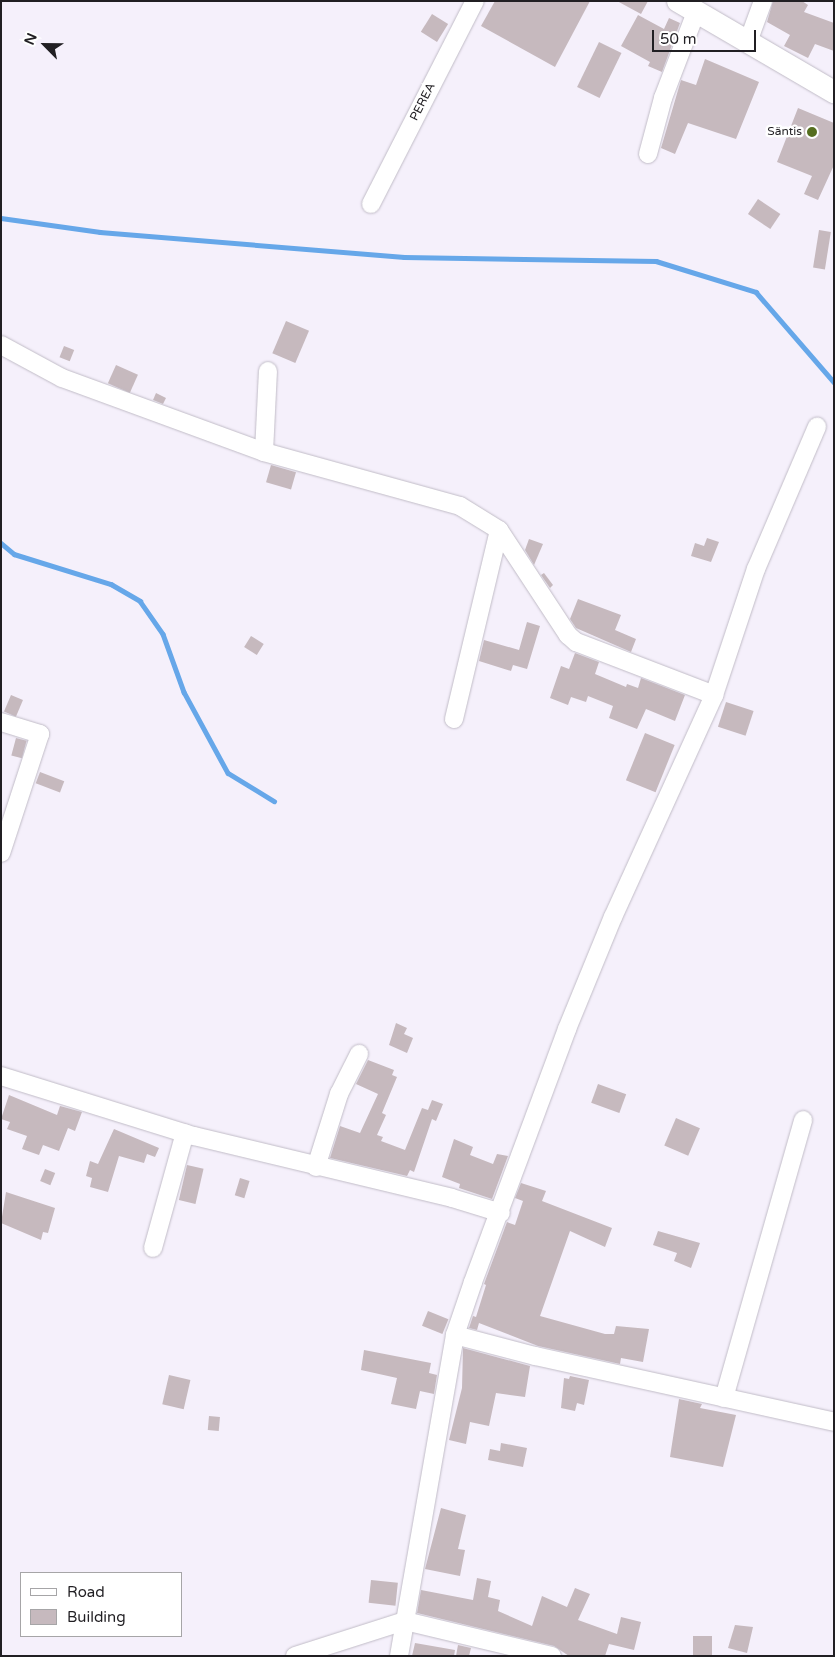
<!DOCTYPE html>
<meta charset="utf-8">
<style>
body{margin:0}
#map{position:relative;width:835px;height:1657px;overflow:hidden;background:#f5f0fb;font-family:"Varela Round",sans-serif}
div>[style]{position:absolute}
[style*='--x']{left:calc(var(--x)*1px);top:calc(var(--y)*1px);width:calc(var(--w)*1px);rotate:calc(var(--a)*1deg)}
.stream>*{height:4.5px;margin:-2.25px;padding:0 2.25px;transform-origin:2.25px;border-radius:2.25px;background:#66a7e9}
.building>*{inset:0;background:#c6b9be;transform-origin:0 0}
.roads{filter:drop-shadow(0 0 1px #c1bcc7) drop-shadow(0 0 1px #c1bcc7)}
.minor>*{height:18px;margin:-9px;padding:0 9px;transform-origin:9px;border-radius:9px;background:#fff}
.major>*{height:22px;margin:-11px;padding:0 11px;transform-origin:11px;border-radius:11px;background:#fff}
.dots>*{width:14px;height:14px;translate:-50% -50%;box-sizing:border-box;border:2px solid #fff;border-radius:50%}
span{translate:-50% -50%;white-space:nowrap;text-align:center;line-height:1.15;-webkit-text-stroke:5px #fff;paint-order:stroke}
.street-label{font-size:12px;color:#211f23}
.poi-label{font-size:12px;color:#211f23}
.right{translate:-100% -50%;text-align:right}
.frame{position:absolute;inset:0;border:2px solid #211f23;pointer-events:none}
.legend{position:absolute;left:20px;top:1572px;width:162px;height:65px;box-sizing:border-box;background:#fff;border:1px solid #a6a5a7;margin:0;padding:6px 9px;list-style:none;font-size:15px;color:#211f23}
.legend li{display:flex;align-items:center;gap:10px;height:25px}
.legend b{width:25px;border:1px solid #a6a5a7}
.north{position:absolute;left:20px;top:20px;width:50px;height:50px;-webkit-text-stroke:4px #fff;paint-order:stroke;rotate:293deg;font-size:14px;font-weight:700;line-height:20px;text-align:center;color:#211f23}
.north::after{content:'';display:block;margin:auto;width:18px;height:22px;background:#211f23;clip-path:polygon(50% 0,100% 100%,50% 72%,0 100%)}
.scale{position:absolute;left:652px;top:30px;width:104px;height:22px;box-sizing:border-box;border:2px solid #211f23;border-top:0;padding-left:6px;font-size:15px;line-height:18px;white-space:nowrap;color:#211f23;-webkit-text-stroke:4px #fff;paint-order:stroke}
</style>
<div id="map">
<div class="stream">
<i style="--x:1;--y:218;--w:100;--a:8"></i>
<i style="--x:100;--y:232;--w:305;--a:4.7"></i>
<i style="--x:404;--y:257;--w:252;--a:0.9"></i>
<i style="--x:656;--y:261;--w:105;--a:17.2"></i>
<i style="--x:756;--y:292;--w:119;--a:49.1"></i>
<i style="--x:1;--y:543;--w:17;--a:40"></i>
<i style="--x:14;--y:554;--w:102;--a:17.2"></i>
<i style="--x:111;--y:584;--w:34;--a:30"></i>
<i style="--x:140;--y:601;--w:40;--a:55.1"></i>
<i style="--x:163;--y:634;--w:62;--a:70.1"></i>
<i style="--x:184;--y:692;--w:92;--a:61.5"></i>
<i style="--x:228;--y:773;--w:54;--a:31.3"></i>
</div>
<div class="building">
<i style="clip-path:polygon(495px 1px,590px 1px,555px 67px,481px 26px)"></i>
<i style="clip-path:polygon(617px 1px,648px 1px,641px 14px)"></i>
<i style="clip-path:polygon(773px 1px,802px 1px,808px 5px,804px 12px,834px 23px,834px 51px,815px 44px,808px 58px,784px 46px,790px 35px,767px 22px)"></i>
<i style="left:432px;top:14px;width:19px;height:21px;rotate:32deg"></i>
<i style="clip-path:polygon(638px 15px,664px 29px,669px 18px,680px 23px,662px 72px,648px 66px,650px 62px,621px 46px)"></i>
<i style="left:599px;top:42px;width:25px;height:50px;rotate:26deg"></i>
<i style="clip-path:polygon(705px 59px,759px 82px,736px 139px,688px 123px,675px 154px,661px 148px,681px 80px,696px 85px)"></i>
<i style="clip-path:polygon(798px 108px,834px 123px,834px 165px,818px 200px,804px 194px,812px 176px,777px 162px)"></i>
<i style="left:758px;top:199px;width:27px;height:18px;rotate:34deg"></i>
<i style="left:819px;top:230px;width:12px;height:38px;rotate:9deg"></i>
<i style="left:286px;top:321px;width:25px;height:35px;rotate:23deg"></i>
<i style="left:64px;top:346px;width:11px;height:12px;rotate:22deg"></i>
<i style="left:116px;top:365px;width:24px;height:20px;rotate:24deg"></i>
<i style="clip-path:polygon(156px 393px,166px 398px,163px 404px,153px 400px)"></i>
<i style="left:271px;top:465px;width:26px;height:18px;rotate:16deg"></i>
<i style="clip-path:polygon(707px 538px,719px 542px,711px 562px,691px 556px,695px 543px,704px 546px)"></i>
<i style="clip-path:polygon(529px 539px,543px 544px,534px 565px,525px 550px)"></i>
<i style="clip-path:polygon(544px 573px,553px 585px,550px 588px,541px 575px)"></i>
<i style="clip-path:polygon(578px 599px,621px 615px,615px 630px,636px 639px,631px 652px,576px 628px,570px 619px)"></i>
<i style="clip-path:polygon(527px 622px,540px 626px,527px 669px,513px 665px,511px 671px,479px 661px,484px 640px,519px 650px)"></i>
<i style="left:251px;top:636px;width:15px;height:13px;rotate:32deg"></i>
<i style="clip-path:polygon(575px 653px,599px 662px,595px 674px,626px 687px,627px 684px,638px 688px,641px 678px,685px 695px,675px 721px,646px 709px,637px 729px,609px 718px,613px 706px,588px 696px,586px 702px,571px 697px,568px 705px,550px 698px,561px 666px,569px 669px)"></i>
<i style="left:11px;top:695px;width:13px;height:18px;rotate:23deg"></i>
<i style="left:726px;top:702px;width:29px;height:26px;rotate:18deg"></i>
<i style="left:645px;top:733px;width:32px;height:51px;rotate:22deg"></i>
<i style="left:16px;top:738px;width:11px;height:18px;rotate:15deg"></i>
<i style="left:40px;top:772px;width:26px;height:12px;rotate:21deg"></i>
<i style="clip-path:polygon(396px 1023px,407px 1028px,404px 1034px,413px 1038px,407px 1053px,389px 1045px)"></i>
<i style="clip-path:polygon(368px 1060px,394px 1070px,392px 1075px,397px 1077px,382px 1113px,386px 1115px,377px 1135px,383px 1137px,381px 1141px,405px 1150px,422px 1108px,428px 1110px,432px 1100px,443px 1104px,436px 1121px,432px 1119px,414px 1172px,410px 1170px,407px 1176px,330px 1158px,340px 1126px,360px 1133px,378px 1094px,356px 1084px)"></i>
<i style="left:598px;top:1084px;width:30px;height:20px;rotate:20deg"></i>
<i style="clip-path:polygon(9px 1095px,57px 1115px,60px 1106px,82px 1112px,75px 1131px,68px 1128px,59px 1151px,43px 1145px,39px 1155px,22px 1149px,27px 1136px,7px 1129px,10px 1122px,1px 1119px)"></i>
<i style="left:676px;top:1118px;width:26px;height:30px;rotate:23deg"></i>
<i style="clip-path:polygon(114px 1129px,159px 1148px,155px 1157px,147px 1154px,144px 1163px,119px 1156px,108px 1192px,90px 1187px,92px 1178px,86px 1176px,90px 1161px,98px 1164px)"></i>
<i style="clip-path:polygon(454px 1139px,473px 1147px,470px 1155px,493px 1164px,497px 1154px,508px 1156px,492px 1199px,459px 1188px,460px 1184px,442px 1177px)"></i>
<i style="left:187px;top:1165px;width:17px;height:36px;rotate:13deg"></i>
<i style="left:45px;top:1169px;width:11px;height:13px;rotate:22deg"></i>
<i style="left:240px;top:1178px;width:10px;height:18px;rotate:17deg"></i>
<i style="clip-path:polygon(521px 1183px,546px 1191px,542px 1201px,612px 1228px,605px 1247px,570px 1231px,540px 1316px,605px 1334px,614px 1334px,616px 1326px,649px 1329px,643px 1362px,621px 1358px,620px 1364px,538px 1346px,479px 1323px,477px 1330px,469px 1328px,473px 1316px,476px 1317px,486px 1285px,484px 1284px,507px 1222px,515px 1225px,523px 1201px,515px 1198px)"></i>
<i style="clip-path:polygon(6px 1192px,55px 1208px,48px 1233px,43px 1232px,41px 1240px,1px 1223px)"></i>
<i style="clip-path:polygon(658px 1231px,700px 1243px,691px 1268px,674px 1261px,677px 1253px,653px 1245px)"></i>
<i style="left:428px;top:1311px;width:22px;height:16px;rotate:22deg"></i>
<i style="clip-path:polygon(463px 1348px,530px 1366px,525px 1397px,496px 1393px,489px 1426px,470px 1422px,466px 1444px,449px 1440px,462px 1388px)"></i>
<i style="clip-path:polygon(364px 1350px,431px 1363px,429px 1373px,437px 1375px,434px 1394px,420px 1391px,416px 1409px,391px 1404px,397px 1378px,361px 1370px)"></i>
<i style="left:169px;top:1375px;width:22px;height:30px;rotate:13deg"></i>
<i style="clip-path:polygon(570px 1376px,589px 1380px,584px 1405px,577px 1403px,575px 1411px,561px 1408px,564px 1378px,569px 1379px)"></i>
<i style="clip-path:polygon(679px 1399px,702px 1404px,700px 1408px,736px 1415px,723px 1467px,670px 1457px)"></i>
<i style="left:209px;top:1416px;width:11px;height:14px;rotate:5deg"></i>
<i style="clip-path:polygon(501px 1443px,527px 1448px,523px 1467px,488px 1460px,490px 1449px,500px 1451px)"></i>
<i style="clip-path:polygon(441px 1508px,466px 1515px,458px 1549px,465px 1550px,460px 1576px,425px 1569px)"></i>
<i style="clip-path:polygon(477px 1578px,491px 1581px,488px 1597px,500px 1600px,498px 1611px,532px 1626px,542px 1596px,567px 1607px,575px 1588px,590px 1594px,578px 1620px,617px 1634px,621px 1617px,641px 1622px,634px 1650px,609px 1644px,605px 1656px,569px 1656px,554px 1646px,417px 1613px,421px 1590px,473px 1600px)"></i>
<i style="left:371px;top:1580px;width:27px;height:23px;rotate:6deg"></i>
<i style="clip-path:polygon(735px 1625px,753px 1627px,747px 1653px,728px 1648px)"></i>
<i style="left:693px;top:1636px;width:19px;height:20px"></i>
<i style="clip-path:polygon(415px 1643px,455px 1650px,454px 1656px,412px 1656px)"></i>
<i style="clip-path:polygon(458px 1645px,471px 1648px,469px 1656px,456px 1656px)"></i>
</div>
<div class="roads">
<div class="minor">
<i style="--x:748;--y:42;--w:44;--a:-69.9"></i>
<i style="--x:648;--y:154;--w:58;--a:-75"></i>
<i style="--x:663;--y:98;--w:92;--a:-69"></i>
<i style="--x:371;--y:204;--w:228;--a:-62.9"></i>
<i style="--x:1;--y:345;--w:69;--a:28.4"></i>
<i style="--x:62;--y:378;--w:215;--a:20.1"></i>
<i style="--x:264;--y:452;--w:203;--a:15.4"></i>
<i style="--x:460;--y:506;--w:46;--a:31.6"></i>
<i style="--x:499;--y:530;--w:126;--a:56.7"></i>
<i style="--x:568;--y:635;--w:11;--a:41"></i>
<i style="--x:576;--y:642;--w:148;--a:21"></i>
<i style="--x:264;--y:452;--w:81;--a:-87.2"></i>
<i style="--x:454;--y:719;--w:194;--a:-76.6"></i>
<i style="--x:1;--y:722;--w:41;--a:17.1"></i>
<i style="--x:40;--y:734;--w:125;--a:108.1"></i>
<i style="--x:1;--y:1076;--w:202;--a:17.3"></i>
<i style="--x:194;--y:1136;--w:265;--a:13.5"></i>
<i style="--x:452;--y:1198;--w:51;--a:17"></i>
<i style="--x:316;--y:1167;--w:77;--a:-72.5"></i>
<i style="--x:339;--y:1094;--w:45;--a:-63.4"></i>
<i style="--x:153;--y:1248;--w:119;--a:-74.5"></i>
<i style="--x:455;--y:1335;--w:83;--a:14.7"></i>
<i style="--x:535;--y:1356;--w:306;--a:12.4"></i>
<i style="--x:724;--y:1398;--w:289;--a:-74.1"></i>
<i style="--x:295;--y:1656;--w:115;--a:-17.7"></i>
<i style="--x:405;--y:1621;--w:151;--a:13.4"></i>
<i style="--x:399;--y:1656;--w:326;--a:-80.1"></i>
<i style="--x:455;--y:1335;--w:56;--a:-71.2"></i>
<i style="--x:473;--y:1282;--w:270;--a:-69.6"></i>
<i style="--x:567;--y:1029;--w:121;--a:-67.7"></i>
<i style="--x:613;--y:917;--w:244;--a:-65.5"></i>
<i style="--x:714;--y:695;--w:133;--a:-71.6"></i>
<i style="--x:756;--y:569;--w:155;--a:-66.8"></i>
</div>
<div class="major">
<i style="--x:678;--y:1;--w:181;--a:30.3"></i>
</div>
</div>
<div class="dots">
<i style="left:812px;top:132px;background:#556e1f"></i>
</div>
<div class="street-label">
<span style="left:423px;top:102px;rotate:-63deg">PEREA</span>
</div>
<div class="poi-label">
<span class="right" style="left:802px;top:132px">Säntis</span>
</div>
<div class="frame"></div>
<ul class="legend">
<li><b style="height:6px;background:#fff"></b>Road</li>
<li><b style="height:14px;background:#c6b9be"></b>Building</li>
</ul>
<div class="north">N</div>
<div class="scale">50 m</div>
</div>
